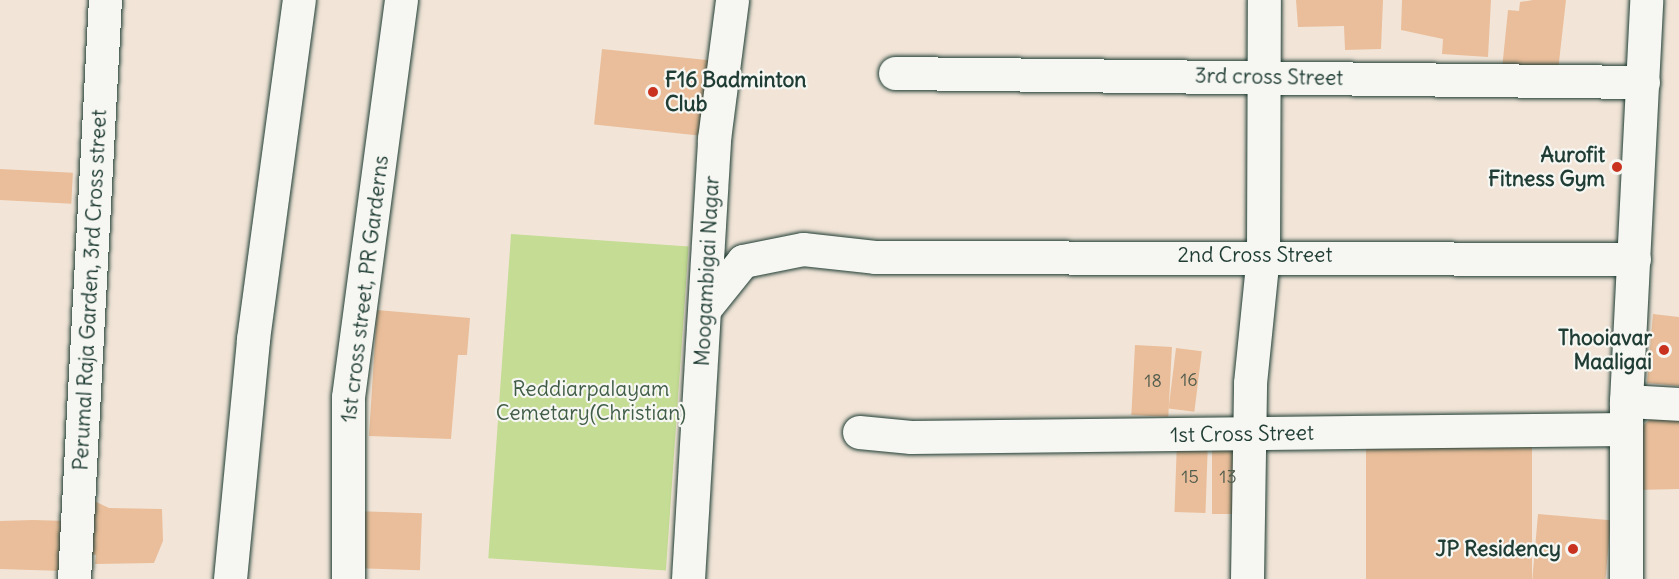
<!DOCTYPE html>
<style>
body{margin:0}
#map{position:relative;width:1679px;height:579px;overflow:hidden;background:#f2e5d8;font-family:Delius,sans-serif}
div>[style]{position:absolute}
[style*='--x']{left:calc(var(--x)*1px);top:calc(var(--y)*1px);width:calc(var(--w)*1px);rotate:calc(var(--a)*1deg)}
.green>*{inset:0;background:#c4dc93;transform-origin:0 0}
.building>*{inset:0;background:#eabe9a;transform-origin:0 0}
.roads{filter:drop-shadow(0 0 2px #1f3d34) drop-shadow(0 0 2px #1f3d34)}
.minor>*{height:33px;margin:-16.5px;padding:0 16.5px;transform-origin:16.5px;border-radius:16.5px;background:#f6f6f2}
.dots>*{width:16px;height:16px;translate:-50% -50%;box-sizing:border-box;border:3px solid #f6f6f2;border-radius:50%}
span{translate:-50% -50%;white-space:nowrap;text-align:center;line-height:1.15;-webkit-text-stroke:4.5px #f6f6f2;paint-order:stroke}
.number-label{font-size:18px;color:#525d4e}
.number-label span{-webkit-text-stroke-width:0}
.street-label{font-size:21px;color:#1f3d34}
.poi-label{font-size:21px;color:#1f3d34;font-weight:700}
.left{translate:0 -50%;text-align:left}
.right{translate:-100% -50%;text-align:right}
.park-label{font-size:21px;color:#405d47}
</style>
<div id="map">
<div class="green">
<i style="left:511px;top:234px;width:178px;height:325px;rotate:4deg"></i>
</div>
<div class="building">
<i style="clip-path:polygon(1296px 0,1383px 0,1381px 49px,1345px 50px,1344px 26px,1298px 27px)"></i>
<i style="clip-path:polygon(1402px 0,1491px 0,1488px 57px,1442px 54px,1443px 39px,1401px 30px)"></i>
<i style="clip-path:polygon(1566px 0,1558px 71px,1502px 69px,1508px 10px,1519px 11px,1520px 2px,1533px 0)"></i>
<i style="left:602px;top:49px;width:110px;height:76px;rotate:6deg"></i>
<i style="left:0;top:169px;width:73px;height:31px;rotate:3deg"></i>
<i style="clip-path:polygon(377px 310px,470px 318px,467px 355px,458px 355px,451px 439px,369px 436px)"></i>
<i style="clip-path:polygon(1653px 314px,1679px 317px,1679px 386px,1647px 383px)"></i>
<i style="left:1135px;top:345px;width:37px;height:70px;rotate:3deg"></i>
<i style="left:1176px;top:348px;width:26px;height:61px;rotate:7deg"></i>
<i style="clip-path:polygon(1679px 414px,1679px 489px,1636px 490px,1639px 429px,1655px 415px)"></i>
<i style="left:1532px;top:436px;width:143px;height:166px;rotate:90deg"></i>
<i style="left:1177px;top:440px;width:31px;height:72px;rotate:2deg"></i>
<i style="left:1212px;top:440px;width:34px;height:74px"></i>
<i style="clip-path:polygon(90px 499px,109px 508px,162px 509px,163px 541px,154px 563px,95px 564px,96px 555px,86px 554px)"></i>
<i style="left:355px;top:511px;width:67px;height:57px;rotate:2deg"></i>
<i style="left:1538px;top:514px;width:73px;height:65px;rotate:5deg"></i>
<i style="clip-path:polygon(33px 520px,68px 521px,63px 571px,0 569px,0 521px)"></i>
</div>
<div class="roads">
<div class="minor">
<i style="--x:895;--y:73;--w:748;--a:0.69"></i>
<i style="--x:706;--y:307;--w:59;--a:-51.2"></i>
<i style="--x:743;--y:261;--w:61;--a:-11.3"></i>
<i style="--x:803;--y:249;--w:72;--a:6.3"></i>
<i style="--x:875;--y:257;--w:759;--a:0.15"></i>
<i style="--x:1626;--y:401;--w:53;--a:3.2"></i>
<i style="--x:859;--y:432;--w:52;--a:5.5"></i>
<i style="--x:911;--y:437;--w:715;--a:-0.64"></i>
<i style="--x:74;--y:579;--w:580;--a:-86.94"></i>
<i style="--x:230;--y:579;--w:241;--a:-84.5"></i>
<i style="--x:253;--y:339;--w:342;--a:-82.3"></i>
<i style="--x:348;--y:579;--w:182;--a:-90"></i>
<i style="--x:348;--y:397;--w:401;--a:-82.4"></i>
<i style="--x:688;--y:579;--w:441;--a:-86.6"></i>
<i style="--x:714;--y:139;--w:140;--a:-82.6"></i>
<i style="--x:1247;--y:579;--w:196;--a:-89.1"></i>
<i style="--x:1250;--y:383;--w:130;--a:-84.2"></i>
<i style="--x:1263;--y:254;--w:254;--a:-89.8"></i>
<i style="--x:1626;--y:579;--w:178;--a:-90"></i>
<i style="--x:1626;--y:401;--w:401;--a:-87.1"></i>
</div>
</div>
<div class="dots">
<i style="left:653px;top:92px;background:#c8321e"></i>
<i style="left:1617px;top:167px;background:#c8321e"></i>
<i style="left:1664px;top:350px;background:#c8321e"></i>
<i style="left:1573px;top:549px;background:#c8321e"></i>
</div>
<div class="number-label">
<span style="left:1189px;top:380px">16</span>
<span style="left:1153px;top:381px">18</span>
<span style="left:1190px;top:477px">15</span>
<span style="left:1228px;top:477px">13</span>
</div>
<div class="street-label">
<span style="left:1269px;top:77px;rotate:1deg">3rd cross Street</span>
<span style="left:1255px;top:255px">2nd Cross Street</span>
<span style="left:707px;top:271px;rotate:-87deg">Moogambigai Nagar</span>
<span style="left:365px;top:289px;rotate:-83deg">1st cross street, PR Garderns</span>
<span style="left:90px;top:290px;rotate:-87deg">Perumal Raja Garden, 3rd Cross street</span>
<span style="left:1242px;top:434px;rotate:-1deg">1st Cross Street</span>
</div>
<div class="poi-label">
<span class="left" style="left:665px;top:92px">F16 Badminton<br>Club</span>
<span class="right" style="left:1605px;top:167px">Aurofit<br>Fitness Gym</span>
<span class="right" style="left:1652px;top:350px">Thooiavar<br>Maaligai</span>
<span class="right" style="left:1561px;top:549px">JP Residency</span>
</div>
<div class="park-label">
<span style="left:591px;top:401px">Reddiarpalayam<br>Cemetary(Christian)</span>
</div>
</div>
